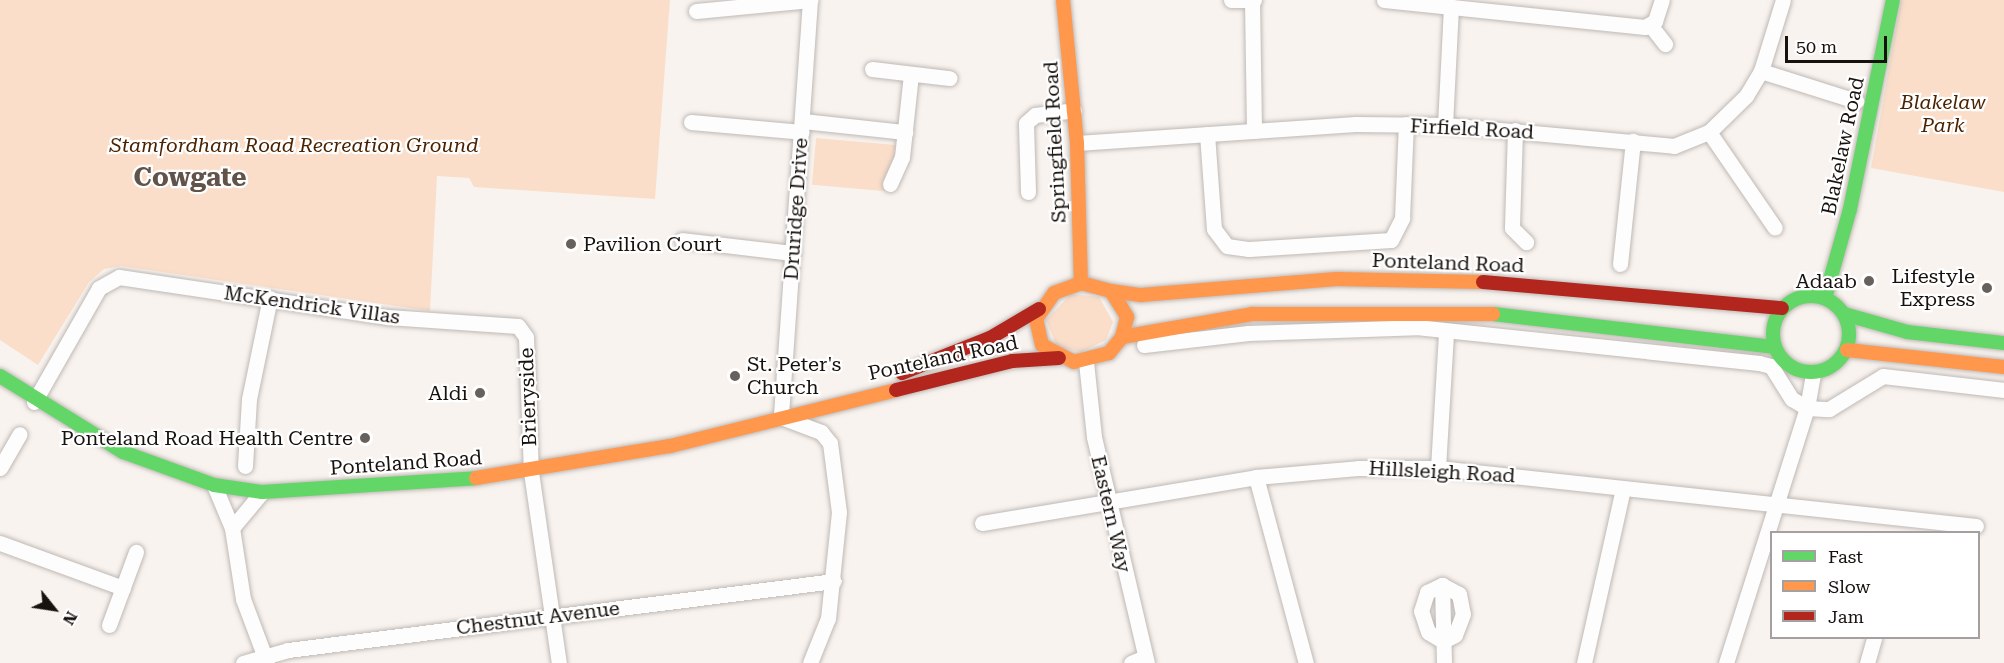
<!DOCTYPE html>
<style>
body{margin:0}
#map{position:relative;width:2004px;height:663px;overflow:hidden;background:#f9f3ef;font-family:"Roboto Serif",serif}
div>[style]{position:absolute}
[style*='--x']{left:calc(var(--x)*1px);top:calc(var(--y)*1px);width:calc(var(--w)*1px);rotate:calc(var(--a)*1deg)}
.green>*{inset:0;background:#fadeca;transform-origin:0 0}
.roads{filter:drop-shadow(0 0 2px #bfb9b5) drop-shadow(0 0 2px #bfb9b5)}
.street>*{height:15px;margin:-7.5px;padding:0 7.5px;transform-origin:7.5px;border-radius:7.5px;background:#fefdfd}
.fast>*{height:14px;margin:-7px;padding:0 7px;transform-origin:7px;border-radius:7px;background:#63d668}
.fast>.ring{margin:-7px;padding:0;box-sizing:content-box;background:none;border:14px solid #63d668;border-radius:50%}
.slow>*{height:14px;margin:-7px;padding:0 7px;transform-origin:7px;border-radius:7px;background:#ff974d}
.jam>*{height:14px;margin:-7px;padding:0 7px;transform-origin:7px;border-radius:7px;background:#b3261e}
.dots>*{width:16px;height:16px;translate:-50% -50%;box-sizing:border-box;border:3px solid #fff;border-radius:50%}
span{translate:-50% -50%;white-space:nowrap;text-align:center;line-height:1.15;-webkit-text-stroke:4.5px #fff;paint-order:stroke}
.park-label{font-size:20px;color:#4b2300;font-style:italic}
.street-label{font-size:20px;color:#18120e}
.poi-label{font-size:20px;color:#18120e}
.left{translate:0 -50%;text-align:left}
.right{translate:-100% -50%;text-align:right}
.district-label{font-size:26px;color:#615349;font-weight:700}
.legend{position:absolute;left:1770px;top:531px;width:210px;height:108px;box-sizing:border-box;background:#fff;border:2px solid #a3a09f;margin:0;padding:8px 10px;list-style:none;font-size:18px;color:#18120e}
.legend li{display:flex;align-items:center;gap:12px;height:30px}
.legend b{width:30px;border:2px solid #a3a09f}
.north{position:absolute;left:24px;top:579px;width:60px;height:60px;-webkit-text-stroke:4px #fff;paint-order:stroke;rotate:120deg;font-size:16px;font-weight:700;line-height:24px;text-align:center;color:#18120e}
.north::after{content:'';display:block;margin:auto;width:21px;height:27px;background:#18120e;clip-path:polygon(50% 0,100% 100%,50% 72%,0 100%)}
.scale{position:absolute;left:1785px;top:36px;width:102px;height:27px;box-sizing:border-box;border:3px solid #18120e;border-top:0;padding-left:8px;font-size:18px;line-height:21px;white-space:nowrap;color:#18120e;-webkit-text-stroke:4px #fff;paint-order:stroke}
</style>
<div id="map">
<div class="green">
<i style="clip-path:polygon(0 0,670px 0,655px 199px,474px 187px,469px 178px,437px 176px,430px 311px,121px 266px,104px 269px,89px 282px,38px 365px,0 340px)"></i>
<i style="clip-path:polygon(1901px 0,2004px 0,2004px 192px,1871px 168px)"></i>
<i style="left:816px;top:138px;width:80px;height:47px;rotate:5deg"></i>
<i style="clip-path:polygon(1071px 294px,1099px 297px,1113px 322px,1106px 340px,1081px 352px,1057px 347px,1046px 320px)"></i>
</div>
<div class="roads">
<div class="street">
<i style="--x:1231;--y:0;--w:23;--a:0"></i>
<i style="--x:1384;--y:0;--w:262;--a:5.9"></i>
<i style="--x:1645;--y:27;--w:12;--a:-31"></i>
<i style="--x:1655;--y:21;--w:22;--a:-72"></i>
<i style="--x:1252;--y:1;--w:130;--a:89.1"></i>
<i style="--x:696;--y:11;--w:115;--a:-5.5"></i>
<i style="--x:810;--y:0;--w:418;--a:94"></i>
<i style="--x:781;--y:417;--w:43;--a:20.6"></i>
<i style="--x:821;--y:432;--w:14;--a:51"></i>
<i style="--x:830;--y:443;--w:70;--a:82.6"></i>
<i style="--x:839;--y:512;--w:107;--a:95.9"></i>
<i style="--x:828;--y:618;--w:48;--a:111.8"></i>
<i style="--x:1651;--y:26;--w:23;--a:52"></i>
<i style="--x:872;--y:69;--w:78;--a:6.7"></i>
<i style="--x:1761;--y:71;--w:100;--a:17.5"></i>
<i style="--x:803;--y:121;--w:103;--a:6.2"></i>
<i style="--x:691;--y:122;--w:111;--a:5.1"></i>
<i style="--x:1445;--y:125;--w:119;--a:-87.1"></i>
<i style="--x:1515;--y:130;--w:98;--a:91.8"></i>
<i style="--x:1512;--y:228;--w:20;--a:45"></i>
<i style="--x:1709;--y:132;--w:116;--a:55.5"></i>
<i style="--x:1207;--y:134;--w:95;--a:85.8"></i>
<i style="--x:1214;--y:229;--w:21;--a:53"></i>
<i style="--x:1227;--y:246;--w:22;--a:8"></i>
<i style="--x:1249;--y:249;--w:142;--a:-3.6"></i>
<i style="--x:1391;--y:240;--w:25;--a:-63"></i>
<i style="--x:1402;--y:218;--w:94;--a:-87.6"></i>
<i style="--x:1077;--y:143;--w:279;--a:-3.9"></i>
<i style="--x:1355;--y:124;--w:90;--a:0.6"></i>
<i style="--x:1445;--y:125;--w:230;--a:5.2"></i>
<i style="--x:1674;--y:146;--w:38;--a:-22"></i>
<i style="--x:1709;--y:132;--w:52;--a:-44.2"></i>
<i style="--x:1746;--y:96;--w:29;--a:-59"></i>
<i style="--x:1761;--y:71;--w:74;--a:-72.8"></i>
<i style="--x:890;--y:184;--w:30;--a:-66"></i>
<i style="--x:902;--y:157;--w:83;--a:-83.8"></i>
<i style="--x:1028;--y:192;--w:69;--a:-91.7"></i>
<i style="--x:1026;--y:123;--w:12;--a:-42"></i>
<i style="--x:1035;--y:115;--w:39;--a:-7"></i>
<i style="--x:682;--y:240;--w:112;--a:6.7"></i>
<i style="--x:1620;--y:264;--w:124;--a:-84"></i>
<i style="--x:1144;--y:345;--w:105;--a:-6.6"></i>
<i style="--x:1248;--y:333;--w:168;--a:-2"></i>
<i style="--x:1416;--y:327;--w:345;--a:6"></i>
<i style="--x:1759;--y:363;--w:12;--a:14"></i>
<i style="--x:1771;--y:366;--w:39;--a:58"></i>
<i style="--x:1792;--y:399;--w:17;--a:31"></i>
<i style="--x:1807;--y:408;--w:22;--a:3"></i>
<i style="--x:1829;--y:409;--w:63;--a:-31.4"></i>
<i style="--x:1883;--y:376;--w:122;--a:6.6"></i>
<i style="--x:1086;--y:362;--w:75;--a:83.9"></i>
<i style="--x:1094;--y:437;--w:232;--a:76.8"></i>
<i style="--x:34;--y:402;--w:131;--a:-60.3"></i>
<i style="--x:99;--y:288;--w:23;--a:-29"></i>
<i style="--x:119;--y:277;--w:272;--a:8.5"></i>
<i style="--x:388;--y:317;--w:130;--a:4"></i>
<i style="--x:518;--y:326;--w:14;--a:54"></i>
<i style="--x:526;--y:337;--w:135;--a:87.9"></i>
<i style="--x:531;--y:472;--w:193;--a:81.7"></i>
<i style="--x:245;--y:466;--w:67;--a:-86.6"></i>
<i style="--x:249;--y:399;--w:103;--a:-78.3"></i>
<i style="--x:0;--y:468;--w:39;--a:-60"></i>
<i style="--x:1438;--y:468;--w:135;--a:-86.6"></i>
<i style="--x:1256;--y:477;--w:193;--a:75"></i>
<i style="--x:214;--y:485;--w:47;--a:67.3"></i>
<i style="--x:232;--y:528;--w:72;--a:81.2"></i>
<i style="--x:243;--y:599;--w:68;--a:69.4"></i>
<i style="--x:982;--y:523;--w:278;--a:-9.5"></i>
<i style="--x:1256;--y:477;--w:102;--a:-5"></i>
<i style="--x:1358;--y:468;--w:80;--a:0"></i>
<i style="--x:1438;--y:468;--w:541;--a:6.15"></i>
<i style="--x:232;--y:528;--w:47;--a:-50.2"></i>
<i style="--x:0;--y:543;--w:131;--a:20.1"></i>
<i style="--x:1442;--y:585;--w:19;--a:28"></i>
<i style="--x:1459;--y:594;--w:20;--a:79"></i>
<i style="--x:1463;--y:614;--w:22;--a:111"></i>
<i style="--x:1455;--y:635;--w:13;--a:153"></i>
<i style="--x:1443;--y:641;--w:17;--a:-149"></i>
<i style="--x:1428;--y:632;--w:22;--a:-108"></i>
<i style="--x:1421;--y:611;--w:20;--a:-72"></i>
<i style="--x:1427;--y:592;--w:17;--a:-25"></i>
<i style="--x:1442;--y:585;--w:78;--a:88.5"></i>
<i style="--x:109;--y:625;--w:78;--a:-69.7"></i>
<i style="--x:243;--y:663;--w:47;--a:-16.1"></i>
<i style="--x:288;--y:650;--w:550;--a:-7.2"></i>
<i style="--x:1131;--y:663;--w:15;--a:-23"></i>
<i style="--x:1584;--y:663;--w:179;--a:-77.4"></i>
<i style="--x:1726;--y:663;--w:268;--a:-72.4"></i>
<i style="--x:1807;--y:408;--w:36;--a:-80"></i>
<i style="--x:1867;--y:663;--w:26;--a:-74"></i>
</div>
<div class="fast">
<i class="ring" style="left:1773px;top:296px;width:62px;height:62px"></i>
<i style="--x:1825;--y:298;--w:92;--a:-74.3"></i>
<i style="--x:1850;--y:209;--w:213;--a:-78.4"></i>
<i style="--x:1493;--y:314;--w:284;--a:6.7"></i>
<i style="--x:1844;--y:314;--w:66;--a:15.9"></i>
<i style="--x:1907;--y:332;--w:98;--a:6.5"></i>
<i style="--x:0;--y:376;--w:145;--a:31.7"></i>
<i style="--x:123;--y:452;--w:97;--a:19.9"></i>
<i style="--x:214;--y:485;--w:49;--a:8.3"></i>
<i style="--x:262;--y:492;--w:214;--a:-3.7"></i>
</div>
<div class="slow">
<i style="--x:1063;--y:0;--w:144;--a:84.4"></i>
<i style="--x:1077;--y:143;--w:140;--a:88.4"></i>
<i style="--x:1081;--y:283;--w:31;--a:15"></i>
<i style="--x:1111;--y:291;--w:31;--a:58"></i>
<i style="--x:1127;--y:317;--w:21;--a:104"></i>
<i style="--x:1122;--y:337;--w:21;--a:129"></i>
<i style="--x:1109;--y:353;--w:36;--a:166"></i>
<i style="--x:1074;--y:362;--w:36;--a:-152"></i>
<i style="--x:1042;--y:345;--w:27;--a:-103"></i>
<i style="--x:1036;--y:319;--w:32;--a:-55"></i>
<i style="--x:1054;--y:293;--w:29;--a:-20"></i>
<i style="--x:1111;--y:291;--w:30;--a:8"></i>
<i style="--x:1141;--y:295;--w:196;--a:-4.7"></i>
<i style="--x:1336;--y:279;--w:147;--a:1.2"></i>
<i style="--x:1122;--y:337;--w:132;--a:-10"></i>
<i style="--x:1252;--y:314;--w:241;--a:0"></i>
<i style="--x:1847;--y:350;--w:158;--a:6.2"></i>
<i style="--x:476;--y:478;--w:197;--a:-9.4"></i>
<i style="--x:670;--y:446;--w:233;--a:-13.9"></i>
</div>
<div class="jam">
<i style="--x:1483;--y:282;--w:300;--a:5"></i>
<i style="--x:902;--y:373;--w:95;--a:-21.7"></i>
<i style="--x:990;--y:338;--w:57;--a:-30.6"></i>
<i style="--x:896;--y:390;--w:120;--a:-14"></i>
<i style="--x:1012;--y:361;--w:47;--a:-3.7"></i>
</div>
</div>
<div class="dots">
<i style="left:571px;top:244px;background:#67615d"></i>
<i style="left:1869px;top:281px;background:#67615d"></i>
<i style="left:1987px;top:288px;background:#67615d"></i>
<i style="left:735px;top:376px;background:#67615d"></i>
<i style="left:480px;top:393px;background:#67615d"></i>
<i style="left:365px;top:438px;background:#67615d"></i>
</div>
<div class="park-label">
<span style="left:1943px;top:114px">Blakelaw<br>Park</span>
<span style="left:294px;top:145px">Stamfordham Road Recreation Ground</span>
</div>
<div class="street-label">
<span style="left:1472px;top:129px;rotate:3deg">Firfield Road</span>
<span style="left:1055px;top:142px;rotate:-93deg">Springfield Road</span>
<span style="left:1843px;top:146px;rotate:-78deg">Blakelaw Road</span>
<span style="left:796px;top:209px;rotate:-86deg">Druridge Drive</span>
<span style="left:1448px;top:263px;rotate:2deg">Ponteland Road</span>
<span style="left:312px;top:305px;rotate:8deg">McKendrick Villas</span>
<span style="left:943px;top:358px;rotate:-12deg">Ponteland Road</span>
<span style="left:528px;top:397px;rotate:-92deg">Brieryside</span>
<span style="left:406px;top:463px;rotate:-4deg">Ponteland Road</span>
<span style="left:1442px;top:472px;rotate:3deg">Hillsleigh Road</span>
<span style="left:1111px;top:514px;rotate:77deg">Eastern Way</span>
<span style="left:538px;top:618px;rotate:-7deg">Chestnut Avenue</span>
</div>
<div class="poi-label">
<span class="left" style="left:583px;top:244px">Pavilion Court</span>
<span class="right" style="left:1975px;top:288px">Lifestyle<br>Express</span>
<span class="right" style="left:1857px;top:281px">Adaab</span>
<span class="left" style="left:747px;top:376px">St. Peter's<br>Church</span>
<span class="right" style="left:468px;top:393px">Aldi</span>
<span class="right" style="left:353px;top:438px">Ponteland Road Health Centre</span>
</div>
<div class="district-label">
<span style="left:190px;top:178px">Cowgate</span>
</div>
<ul class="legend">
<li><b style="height:8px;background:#63d668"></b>Fast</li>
<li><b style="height:8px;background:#ff974d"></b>Slow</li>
<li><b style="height:8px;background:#b3261e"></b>Jam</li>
</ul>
<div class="north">N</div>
<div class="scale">50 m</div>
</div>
